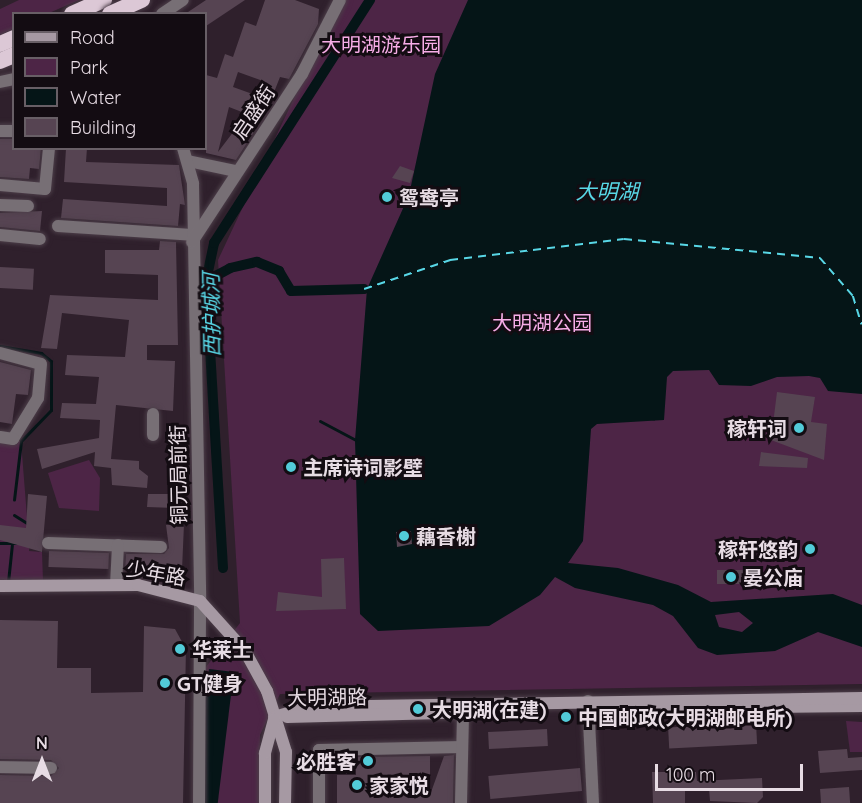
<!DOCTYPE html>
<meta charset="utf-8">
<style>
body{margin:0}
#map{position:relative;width:862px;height:803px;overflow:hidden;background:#2f202c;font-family:Quicksand,"Noto Sans SC",sans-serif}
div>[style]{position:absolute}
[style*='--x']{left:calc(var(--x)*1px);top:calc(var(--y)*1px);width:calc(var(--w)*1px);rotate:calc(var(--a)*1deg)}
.green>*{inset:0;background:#4d2546}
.water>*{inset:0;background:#051517;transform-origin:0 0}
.stream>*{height:3px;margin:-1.5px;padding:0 1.5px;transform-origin:1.5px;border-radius:1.5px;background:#051517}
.canal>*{height:10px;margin:-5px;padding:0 5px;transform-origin:5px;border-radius:5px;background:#051517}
.ferry>*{height:1.5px;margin-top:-0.75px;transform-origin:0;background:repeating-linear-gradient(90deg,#58d7e6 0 8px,transparent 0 14px)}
.building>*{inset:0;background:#564452;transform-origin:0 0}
.roads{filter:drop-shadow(0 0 2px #4c3e49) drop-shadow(0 0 2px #4c3e49)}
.minor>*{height:12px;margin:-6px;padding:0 6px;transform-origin:6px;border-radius:6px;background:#776f75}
.tertiary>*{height:12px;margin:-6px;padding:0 6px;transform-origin:6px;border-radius:6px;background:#776f75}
.secondary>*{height:12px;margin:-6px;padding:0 6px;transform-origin:6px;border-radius:6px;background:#a699a3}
.trunk>*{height:16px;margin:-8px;padding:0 8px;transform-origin:8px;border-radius:8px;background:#dcc8d6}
.bridges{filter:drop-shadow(0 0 2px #4c3e49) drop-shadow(0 0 2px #4c3e49)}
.trunk-bridge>*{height:16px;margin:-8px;padding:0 8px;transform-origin:8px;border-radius:8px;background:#dcc8d6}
.dots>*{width:16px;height:16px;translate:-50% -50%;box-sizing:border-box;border:3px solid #130c12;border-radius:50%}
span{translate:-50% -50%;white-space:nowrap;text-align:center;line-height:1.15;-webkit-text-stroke:6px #130c12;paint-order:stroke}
.park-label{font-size:20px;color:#f7ade7}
.street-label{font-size:20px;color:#e7dce4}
.poi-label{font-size:20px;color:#e7dce4;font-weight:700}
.left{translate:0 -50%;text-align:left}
.right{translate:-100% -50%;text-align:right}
.water-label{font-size:21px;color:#58d7e6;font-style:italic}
.legend{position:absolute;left:12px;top:12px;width:195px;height:138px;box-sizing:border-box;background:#130c12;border:2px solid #685f66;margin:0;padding:8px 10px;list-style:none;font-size:18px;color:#e7dce4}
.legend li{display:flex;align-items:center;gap:12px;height:30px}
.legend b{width:30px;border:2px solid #685f66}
.north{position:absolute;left:12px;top:731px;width:60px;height:60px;-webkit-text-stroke:4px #130c12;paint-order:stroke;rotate:0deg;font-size:16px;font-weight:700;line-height:24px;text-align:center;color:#e7dce4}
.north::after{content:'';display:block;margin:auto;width:21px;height:27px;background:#e7dce4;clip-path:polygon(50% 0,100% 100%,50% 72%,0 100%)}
.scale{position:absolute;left:655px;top:764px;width:148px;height:27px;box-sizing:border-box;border:3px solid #e7dce4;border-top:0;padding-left:8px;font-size:18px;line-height:21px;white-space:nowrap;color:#e7dce4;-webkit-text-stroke:4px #130c12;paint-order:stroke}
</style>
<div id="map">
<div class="green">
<i style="clip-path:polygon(19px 0,79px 0,49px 13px,14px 14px,13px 29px,0 35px,0 9px)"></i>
<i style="clip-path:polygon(340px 0,862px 0,862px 684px,280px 694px,260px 735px,259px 803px,207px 803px,206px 667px,240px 623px,218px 260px)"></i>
<i style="clip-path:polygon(0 440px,21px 441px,27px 517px,32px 518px,29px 551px,42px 552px,43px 581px,0 580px)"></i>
<i style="clip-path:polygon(89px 460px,100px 478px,99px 511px,59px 508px,48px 473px)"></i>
<i style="clip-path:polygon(846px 721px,862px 722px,862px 752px,850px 752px)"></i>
</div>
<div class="water">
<i style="clip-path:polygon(evenodd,468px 0,862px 0,862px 394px,828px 391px,820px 378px,809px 376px,777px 377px,751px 386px,719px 385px,709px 370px,673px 371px,667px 377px,664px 420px,597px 424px,591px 429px,583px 541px,568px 563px,618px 568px,678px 585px,711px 602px,833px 594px,862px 605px,862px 647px,818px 632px,775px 651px,717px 655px,698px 648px,673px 616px,653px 605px,575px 588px,555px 577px,540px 595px,489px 626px,378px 631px,360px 614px,355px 440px,367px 289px,409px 195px,435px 74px,468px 0,739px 612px,753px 623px,742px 632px,719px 627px,715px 615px,739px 612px)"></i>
<i style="left:209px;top:669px;width:25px;height:134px;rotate:7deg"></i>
</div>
<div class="stream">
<i style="--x:0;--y:346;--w:42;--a:9.7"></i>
<i style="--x:41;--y:353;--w:13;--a:39"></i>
<i style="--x:51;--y:361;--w:49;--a:90"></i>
<i style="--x:51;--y:410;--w:43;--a:134.1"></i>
<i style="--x:21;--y:441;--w:59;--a:96.8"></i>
<i style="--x:320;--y:421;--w:40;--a:28"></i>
<i style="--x:14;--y:515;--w:15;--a:32"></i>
<i style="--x:0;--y:543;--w:21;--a:0"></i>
<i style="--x:8;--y:582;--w:37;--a:-84"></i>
</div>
<div class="canal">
<i style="--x:206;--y:281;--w:27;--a:-28"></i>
<i style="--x:230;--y:268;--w:28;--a:-13"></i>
<i style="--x:257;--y:262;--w:24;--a:22"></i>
<i style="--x:279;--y:271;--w:23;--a:59"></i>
<i style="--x:291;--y:291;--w:73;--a:-1.6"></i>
<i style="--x:223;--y:568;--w:288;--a:-93.4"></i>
<i style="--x:206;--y:281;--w:39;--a:-78"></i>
<i style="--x:214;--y:243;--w:289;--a:-57.3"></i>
</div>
<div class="ferry">
<i style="--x:364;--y:289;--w:91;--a:-18.6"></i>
<i style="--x:450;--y:260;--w:175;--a:-6.9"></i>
<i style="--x:624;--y:239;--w:197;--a:5.5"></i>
<i style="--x:820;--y:258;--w:50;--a:49"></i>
<i style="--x:853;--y:296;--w:30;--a:73"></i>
</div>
<div class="building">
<i style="clip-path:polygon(206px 0,245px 0,206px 26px,206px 14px,185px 14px)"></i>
<i style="clip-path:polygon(evenodd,265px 0,295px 0,319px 9px,318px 24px,289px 79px,280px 77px,267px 110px,254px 107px,248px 123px,256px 129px,236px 160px,206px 153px,206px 75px,217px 78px,225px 54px,233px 57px,245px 22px,256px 26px,265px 0,238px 72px,263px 81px,258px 96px,233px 87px,238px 72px,265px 0,229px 107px,247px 114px,218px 152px,229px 107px)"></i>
<i style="clip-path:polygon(0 139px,14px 139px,14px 148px,41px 148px,39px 169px,30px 168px,29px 179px,0 177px)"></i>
<i style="clip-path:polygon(66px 148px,87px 148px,86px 162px,179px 165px,185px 205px,180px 204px,178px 226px,61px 218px,63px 199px,167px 206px,167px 188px,64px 182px)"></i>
<i style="clip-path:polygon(400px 166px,414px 171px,410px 183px,392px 178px)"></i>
<i style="clip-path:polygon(42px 211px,40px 231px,0 227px,0 213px)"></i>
<i style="clip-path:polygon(160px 241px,176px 242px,178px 345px,147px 345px,147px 360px,175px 361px,173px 411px,116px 405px,111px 459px,139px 461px,139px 469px,148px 476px,147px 488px,112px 485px,111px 468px,94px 466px,95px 452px,42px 469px,37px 449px,99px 438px,100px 420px,60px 418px,62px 403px,96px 404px,99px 377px,65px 375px,67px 355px,125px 357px,129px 320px,62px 313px,57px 349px,41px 348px,50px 295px,158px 300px,158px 275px,105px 273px,105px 250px,159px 250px)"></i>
<i style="left:0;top:267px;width:34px;height:21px;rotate:3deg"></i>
<i style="clip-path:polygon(0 362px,31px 370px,28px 395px,16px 394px,12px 424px,0 422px)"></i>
<i style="clip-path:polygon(777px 392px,815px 397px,811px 422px,827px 424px,824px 460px,771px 440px)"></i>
<i style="clip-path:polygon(761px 452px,808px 458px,807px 468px,759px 466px)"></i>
<i style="clip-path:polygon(170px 467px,177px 468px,175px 508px,147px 507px,148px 494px,168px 494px)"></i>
<i style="clip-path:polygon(28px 494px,47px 496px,42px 552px,0 540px,0 525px,26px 528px)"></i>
<i style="clip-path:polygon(184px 524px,182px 570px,125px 570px,126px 554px,164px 554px,169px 548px,166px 525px)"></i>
<i style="clip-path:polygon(411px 531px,412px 544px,397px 547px,396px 532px)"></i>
<i style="left:49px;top:551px;width:60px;height:16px;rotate:2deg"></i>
<i style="clip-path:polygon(344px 558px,346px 609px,276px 611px,278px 592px,322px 597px,321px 559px)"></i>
<i style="left:717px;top:570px;width:29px;height:14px"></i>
<i style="clip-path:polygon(0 620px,58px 621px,57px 668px,91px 668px,91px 693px,143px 692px,144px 626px,175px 629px,186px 649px,183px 803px,0 803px,0 775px,51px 776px,59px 768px,51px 760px,0 759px)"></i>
<i style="left:756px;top:723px;width:21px;height:88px;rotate:87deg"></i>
<i style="left:547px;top:729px;width:17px;height:59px;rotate:87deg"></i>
<i style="clip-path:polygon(847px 749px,848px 758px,862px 757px,862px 770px,820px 773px,818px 751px)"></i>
<i style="clip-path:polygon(454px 755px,453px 803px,337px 803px,337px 775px,356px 775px,356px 757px,430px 756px,430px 795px,444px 756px)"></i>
<i style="left:580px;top:768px;width:23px;height:92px;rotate:85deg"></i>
<i style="clip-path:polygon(652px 772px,696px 772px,697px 781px,762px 778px,763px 797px,757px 803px,710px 801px,709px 789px,685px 790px,685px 803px,653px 803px)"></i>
<i style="left:849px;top:787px;width:16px;height:29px;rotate:86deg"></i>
</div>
<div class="roads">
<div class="minor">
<i style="--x:162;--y:14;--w:25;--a:-34"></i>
<i style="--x:0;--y:82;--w:14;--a:-12"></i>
<i style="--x:0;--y:131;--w:14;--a:0"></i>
<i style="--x:188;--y:161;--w:49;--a:11.8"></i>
<i style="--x:0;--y:185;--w:45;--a:5.1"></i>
<i style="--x:45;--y:189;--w:41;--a:-84.4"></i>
<i style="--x:0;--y:205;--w:28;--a:2"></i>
<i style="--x:58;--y:226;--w:134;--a:3.8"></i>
<i style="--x:0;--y:235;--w:40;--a:5.7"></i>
<i style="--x:0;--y:353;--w:42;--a:15"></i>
<i style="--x:41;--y:364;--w:34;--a:95"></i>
<i style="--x:38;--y:398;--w:48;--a:121.4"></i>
<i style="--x:13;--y:439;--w:13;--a:-171"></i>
<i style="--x:153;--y:414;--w:21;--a:90"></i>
<i style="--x:48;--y:543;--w:113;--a:2"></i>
<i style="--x:116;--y:585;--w:40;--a:-87.1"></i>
<i style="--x:588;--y:701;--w:102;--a:87.2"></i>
<i style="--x:0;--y:767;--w:51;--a:1.1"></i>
<i style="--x:199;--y:803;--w:202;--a:-89.7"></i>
<i style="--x:319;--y:803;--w:53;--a:-90"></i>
<i style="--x:319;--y:750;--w:143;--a:-1.2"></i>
<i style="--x:461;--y:803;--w:91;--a:-88.7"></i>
</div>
<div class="tertiary">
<i style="--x:183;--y:148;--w:37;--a:74"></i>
<i style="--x:193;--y:184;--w:417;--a:89"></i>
<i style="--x:192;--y:242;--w:201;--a:-56.8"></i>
<i style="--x:302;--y:74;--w:83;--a:-62.8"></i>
</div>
<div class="secondary">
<i style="--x:0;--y:586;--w:138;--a:-0.4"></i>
<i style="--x:138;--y:585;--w:64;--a:14.5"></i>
<i style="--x:200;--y:601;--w:67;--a:48"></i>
<i style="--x:245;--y:651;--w:46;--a:61.2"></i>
<i style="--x:267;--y:691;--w:64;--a:72.7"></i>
<i style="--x:286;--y:752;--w:51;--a:91.1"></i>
<i style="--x:644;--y:708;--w:218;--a:-0.5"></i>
<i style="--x:274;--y:717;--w:35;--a:-16"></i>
<i style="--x:308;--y:707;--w:554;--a:-0.93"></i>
<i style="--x:287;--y:717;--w:193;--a:-1.5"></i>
<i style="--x:265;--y:803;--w:50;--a:-90"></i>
<i style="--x:265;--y:753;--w:35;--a:-75"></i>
</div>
<div class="trunk">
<i style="--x:72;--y:14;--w:35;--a:-24"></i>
<i style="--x:0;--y:44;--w:15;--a:-23"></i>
<i style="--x:0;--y:61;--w:15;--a:-23"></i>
</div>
</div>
<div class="bridges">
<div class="trunk-bridge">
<i style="--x:110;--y:14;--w:35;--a:-24"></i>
</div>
</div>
<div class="dots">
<i style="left:387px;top:197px;background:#52cbd8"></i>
<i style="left:799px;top:428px;background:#52cbd8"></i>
<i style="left:291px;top:467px;background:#52cbd8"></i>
<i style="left:404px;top:536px;background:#52cbd8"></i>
<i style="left:810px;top:549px;background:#52cbd8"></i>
<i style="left:731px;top:577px;background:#52cbd8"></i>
<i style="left:180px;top:649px;background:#52cbd8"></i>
<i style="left:165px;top:683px;background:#52cbd8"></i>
<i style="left:418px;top:709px;background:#52cbd8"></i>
<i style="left:566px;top:717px;background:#52cbd8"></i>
<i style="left:368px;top:761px;background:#52cbd8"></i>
<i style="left:357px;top:785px;background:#52cbd8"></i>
</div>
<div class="park-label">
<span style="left:381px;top:44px">大明湖游乐园</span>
<span style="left:542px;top:322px">大明湖公园</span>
</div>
<div class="street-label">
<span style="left:253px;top:112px;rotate:-56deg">启盛街</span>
<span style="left:178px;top:475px;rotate:-91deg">铜元局前街</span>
<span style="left:156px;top:573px;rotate:10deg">少年路</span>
<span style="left:327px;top:697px;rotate:-1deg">大明湖路</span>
</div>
<div class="poi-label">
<span class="left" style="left:399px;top:197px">鸳鸯亭</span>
<span class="right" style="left:787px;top:428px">稼轩词</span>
<span class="left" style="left:303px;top:467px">主席诗词影壁</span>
<span class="left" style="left:416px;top:536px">藕香榭</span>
<span class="right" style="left:798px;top:549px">稼轩悠韵</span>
<span class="left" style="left:743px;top:577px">晏公庙</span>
<span class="left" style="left:192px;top:649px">华莱士</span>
<span class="left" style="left:177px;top:683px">GT健身</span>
<span class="left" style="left:432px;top:709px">大明湖(在建)</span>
<span class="left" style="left:578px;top:717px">中国邮政(大明湖邮电所)</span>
<span class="right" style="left:356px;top:761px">必胜客</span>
<span class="left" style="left:369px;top:785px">家家悦</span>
</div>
<div class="water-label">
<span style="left:607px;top:191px">大明湖</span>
<span style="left:211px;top:315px;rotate:-91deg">西护城河</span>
</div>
<ul class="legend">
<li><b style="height:8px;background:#a699a3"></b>Road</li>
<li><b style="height:16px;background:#4d2546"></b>Park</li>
<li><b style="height:16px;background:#051517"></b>Water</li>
<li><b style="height:16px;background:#564452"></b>Building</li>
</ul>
<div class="north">N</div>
<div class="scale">100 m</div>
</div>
